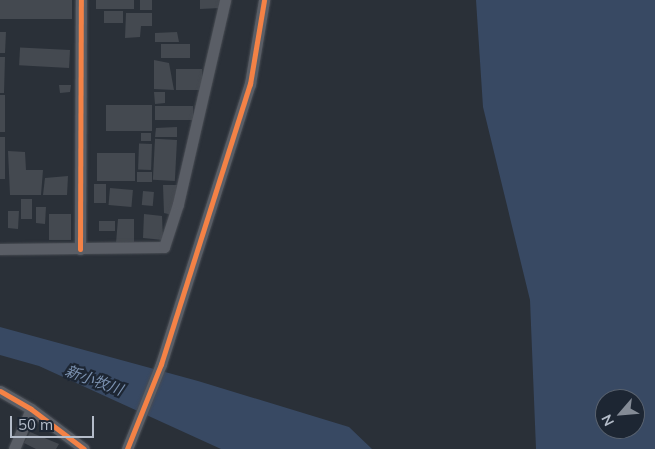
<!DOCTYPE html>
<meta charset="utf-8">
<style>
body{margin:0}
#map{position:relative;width:655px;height:449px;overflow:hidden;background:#2a3038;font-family:Mulish,"Noto Sans JP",sans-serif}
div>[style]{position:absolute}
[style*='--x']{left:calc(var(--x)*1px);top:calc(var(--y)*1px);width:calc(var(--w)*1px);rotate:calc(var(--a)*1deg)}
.water>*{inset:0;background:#384963}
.building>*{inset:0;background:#444950;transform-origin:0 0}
.roads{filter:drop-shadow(0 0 1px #484c53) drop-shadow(0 0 1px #484c53)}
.street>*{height:11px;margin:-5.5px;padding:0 5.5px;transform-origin:5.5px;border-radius:5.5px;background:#5a5e66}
.cycleway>*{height:5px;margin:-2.5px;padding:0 2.5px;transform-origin:2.5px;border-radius:2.5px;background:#f48246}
span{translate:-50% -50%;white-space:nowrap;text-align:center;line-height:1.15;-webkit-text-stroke:4.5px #1d2633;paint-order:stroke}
.water-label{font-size:15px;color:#7c92b1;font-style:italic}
.north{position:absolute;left:595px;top:389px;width:50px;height:50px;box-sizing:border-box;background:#1d2633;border:1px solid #59626f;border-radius:50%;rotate:243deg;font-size:14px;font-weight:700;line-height:20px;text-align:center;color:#b4bcc9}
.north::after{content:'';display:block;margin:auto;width:18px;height:22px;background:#848b96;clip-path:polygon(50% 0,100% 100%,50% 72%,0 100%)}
.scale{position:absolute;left:10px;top:416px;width:84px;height:22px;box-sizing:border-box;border:2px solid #b4bcc9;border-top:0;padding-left:6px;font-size:15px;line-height:18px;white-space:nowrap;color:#b4bcc9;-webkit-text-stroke:4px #1d2633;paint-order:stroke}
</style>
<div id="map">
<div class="water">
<i style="clip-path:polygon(evenodd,476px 0,655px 0,655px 449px,536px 449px,530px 300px,483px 107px,476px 0,605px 399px,635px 399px,635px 429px,605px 429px,605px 399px)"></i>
<i style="clip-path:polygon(0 327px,198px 381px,349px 427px,372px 449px,221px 449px,39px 366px,0 355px)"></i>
</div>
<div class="building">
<i style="left:0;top:0;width:72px;height:19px"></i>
<i style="left:96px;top:0;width:38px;height:9px"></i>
<i style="left:140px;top:0;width:12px;height:10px"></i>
<i style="clip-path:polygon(200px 0,221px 0,220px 8px,200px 9px)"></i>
<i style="left:104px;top:11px;width:19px;height:12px"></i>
<i style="clip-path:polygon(126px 13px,152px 13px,152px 26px,141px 26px,140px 37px,125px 38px)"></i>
<i style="clip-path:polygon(0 32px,6px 32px,5px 53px,0 53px)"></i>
<i style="clip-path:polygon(177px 32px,179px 42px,155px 42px,155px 33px)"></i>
<i style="left:161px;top:44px;width:29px;height:14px"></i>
<i style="left:70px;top:50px;width:18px;height:50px;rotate:93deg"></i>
<i style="clip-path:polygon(0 57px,5px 57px,4px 93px,0 93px)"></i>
<i style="clip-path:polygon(154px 60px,169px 63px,174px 90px,154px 89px)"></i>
<i style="left:176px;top:69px;width:26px;height:21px"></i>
<i style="clip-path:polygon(59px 85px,71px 85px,70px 92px,60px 93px)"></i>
<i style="clip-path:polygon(154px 92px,165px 92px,165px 103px,155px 104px)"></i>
<i style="left:0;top:95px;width:5px;height:37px"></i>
<i style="left:106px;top:105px;width:46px;height:26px"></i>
<i style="left:155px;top:106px;width:38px;height:14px"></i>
<i style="clip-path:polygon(177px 127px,177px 137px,155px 137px,156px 128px)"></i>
<i style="left:141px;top:133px;width:10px;height:8px"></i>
<i style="left:0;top:137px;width:5px;height:42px"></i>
<i style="left:177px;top:140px;width:41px;height:22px;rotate:93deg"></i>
<i style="left:152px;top:144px;width:26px;height:13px;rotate:92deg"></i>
<i style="clip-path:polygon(8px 151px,25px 152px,26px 170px,43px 170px,41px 195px,10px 195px)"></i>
<i style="left:97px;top:153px;width:38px;height:28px"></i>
<i style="left:152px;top:172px;width:10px;height:15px;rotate:90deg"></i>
<i style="clip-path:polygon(68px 176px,67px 195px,43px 195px,45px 178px)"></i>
<i style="left:94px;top:184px;width:12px;height:19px"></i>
<i style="clip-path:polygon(163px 185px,177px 185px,172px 215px,164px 213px)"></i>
<i style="left:110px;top:188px;width:23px;height:17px;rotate:5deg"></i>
<i style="left:143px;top:191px;width:11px;height:14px;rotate:5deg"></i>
<i style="left:21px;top:199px;width:11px;height:20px"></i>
<i style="clip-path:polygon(36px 207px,46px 207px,45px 224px,36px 223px)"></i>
<i style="clip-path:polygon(8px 211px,19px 211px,18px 229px,8px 228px)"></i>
<i style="left:71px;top:214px;width:26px;height:22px;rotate:90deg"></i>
<i style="clip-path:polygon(144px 214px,162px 216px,163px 240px,143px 238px)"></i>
<i style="clip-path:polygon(118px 219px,134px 219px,134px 242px,116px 243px)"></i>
<i style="left:99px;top:221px;width:16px;height:10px"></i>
<i style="clip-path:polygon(30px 432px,59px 444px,56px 449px,36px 449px,24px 443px)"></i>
</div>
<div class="roads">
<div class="street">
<i style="--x:0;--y:249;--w:164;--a:-0.7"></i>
<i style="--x:164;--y:247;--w:45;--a:-72"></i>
<i style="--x:178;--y:204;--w:209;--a:-77"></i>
<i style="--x:80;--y:249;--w:249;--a:-89.8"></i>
<i style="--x:0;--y:391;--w:36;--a:30"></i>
<i style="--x:31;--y:409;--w:66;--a:37"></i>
<i style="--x:14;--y:449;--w:43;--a:-67"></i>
<i style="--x:127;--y:449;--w:92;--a:-68.2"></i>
<i style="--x:161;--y:364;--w:294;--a:-72.4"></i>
<i style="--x:250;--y:84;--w:85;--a:-80.5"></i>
</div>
</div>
<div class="cycleway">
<i style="--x:80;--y:249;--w:249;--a:-89.8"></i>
<i style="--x:0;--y:391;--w:36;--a:30"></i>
<i style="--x:31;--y:409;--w:66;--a:37"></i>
<i style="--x:127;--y:449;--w:92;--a:-68.2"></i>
<i style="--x:161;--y:364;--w:294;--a:-72.4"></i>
<i style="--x:250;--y:84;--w:85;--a:-80.5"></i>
</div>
<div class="water-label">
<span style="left:94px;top:380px;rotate:20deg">新小牧川</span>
</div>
<div class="north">N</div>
<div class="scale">50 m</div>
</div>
